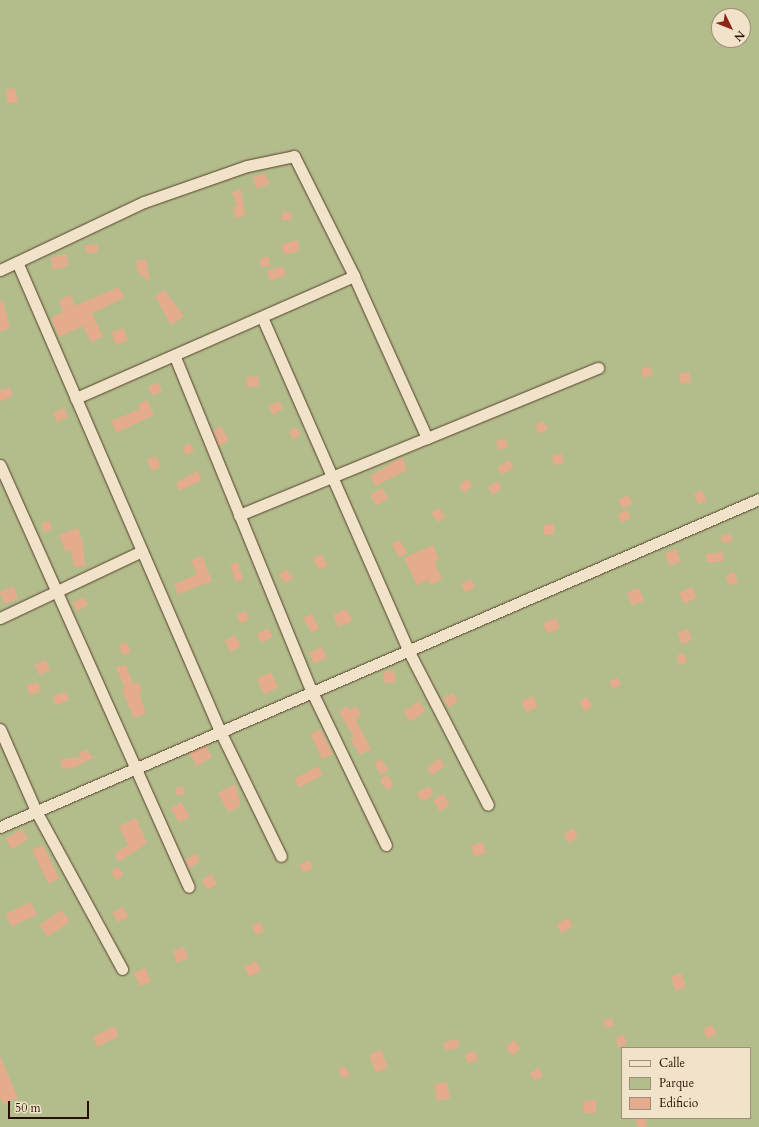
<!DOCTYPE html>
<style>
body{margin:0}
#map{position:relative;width:759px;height:1127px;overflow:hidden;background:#ead4ac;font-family:Cardo,serif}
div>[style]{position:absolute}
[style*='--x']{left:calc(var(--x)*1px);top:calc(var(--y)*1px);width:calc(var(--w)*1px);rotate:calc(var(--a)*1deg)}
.green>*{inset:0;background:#b3bd8c}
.building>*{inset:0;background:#e5ab8d;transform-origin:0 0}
.roads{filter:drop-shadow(0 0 1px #58402b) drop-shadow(0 0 1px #58402b)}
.minor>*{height:11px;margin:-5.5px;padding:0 5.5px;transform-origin:5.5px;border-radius:5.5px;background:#f1e3c9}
span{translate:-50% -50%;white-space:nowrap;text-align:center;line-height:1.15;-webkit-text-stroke:3px #f1e3c9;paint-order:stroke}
.legend{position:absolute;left:621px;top:1047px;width:130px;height:72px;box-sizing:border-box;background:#f1e3c9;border:1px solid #a18e79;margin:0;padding:5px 7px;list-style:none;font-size:12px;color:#280f00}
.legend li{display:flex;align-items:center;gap:8px;height:20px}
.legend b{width:20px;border:1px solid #a18e79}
.north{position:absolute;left:711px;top:8px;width:40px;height:40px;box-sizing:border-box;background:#f1e3c9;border:1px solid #a18e79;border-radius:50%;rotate:133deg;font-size:11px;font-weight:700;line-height:16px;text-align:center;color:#280f00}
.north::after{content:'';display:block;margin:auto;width:14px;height:18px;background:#8f2418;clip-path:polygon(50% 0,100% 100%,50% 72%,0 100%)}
.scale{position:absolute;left:8px;top:1101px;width:81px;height:18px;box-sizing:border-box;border:2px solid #280f00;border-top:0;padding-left:5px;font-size:12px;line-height:14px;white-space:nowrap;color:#280f00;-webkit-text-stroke:3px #f1e3c9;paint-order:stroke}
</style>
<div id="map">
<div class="green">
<i style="clip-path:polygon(evenodd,0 0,759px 0,759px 1127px,0 1127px,0 0,719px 16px,743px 16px,743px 40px,719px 40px,719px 16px,0 0,622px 1048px,750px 1048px,750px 1118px,622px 1118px,622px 1048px)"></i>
</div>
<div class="building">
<i style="left:15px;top:88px;width:14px;height:10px;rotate:78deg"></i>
<i style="left:265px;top:173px;width:12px;height:13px;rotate:70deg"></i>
<i style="clip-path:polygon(241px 189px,245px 216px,235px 218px,233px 206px,237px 206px,232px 192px)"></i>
<i style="left:282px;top:212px;width:10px;height:8px;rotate:6deg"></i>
<i style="left:297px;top:240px;width:11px;height:16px;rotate:75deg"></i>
<i style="left:97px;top:244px;width:8px;height:12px;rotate:83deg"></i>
<i style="left:66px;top:254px;width:12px;height:16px;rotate:76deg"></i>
<i style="left:269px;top:257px;width:9px;height:9px;rotate:84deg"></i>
<i style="clip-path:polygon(146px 259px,150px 282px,138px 273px,136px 261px)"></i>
<i style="left:283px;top:266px;width:10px;height:17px;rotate:73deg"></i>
<i style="clip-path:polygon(119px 287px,124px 298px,92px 313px,103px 337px,91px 342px,83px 326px,59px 337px,51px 318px,63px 312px,59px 300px,71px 295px,75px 306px)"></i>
<i style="clip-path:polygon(164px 290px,184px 316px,171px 325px,155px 296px)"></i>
<i style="clip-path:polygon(0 301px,3px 301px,10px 328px,0 332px)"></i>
<i style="left:123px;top:328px;width:13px;height:13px;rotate:67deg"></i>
<i style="left:650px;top:366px;width:9px;height:10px;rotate:69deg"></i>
<i style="left:689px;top:372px;width:10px;height:10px;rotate:79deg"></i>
<i style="left:258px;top:376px;width:10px;height:12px;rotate:84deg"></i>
<i style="left:158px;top:382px;width:10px;height:11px;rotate:66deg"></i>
<i style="clip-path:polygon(10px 387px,13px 396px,0 401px,0 390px)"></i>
<i style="clip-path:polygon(147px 400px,154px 415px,116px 433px,111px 421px,140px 409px,138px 405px)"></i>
<i style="left:279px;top:401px;width:9px;height:12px;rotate:63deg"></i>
<i style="left:64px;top:408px;width:10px;height:12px;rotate:66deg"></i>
<i style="clip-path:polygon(543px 421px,548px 429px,539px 434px,535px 425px)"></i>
<i style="clip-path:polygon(221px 426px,229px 440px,219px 446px,213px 431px)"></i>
<i style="left:296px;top:427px;width:9px;height:9px;rotate:58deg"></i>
<i style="left:505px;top:438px;width:9px;height:10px;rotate:69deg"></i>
<i style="left:190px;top:443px;width:9px;height:9px;rotate:63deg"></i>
<i style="left:561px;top:453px;width:10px;height:10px;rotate:73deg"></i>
<i style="left:156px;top:456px;width:12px;height:10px;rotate:66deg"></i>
<i style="clip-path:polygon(402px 457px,407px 470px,375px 486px,370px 476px)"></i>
<i style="left:509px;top:460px;width:9px;height:14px;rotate:58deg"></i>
<i style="clip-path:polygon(197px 471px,202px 480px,179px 491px,176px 483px)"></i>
<i style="left:467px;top:479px;width:9px;height:11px;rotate:49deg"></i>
<i style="left:497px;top:481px;width:9px;height:11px;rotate:54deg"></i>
<i style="left:382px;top:488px;width:12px;height:14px;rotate:59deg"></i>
<i style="left:702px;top:490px;width:12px;height:9px;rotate:66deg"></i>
<i style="clip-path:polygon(627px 495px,633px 503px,623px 509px,618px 500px)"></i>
<i style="left:439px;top:508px;width:11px;height:9px;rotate:56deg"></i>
<i style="left:626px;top:510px;width:9px;height:10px;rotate:58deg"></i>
<i style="left:50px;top:521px;width:9px;height:9px;rotate:77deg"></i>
<i style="left:554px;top:524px;width:10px;height:11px;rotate:84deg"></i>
<i style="clip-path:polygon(78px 528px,83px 544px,85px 566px,74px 567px,71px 549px,65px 551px,59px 535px)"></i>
<i style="left:731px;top:534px;width:8px;height:10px;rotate:83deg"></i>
<i style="left:400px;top:540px;width:15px;height:9px;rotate:62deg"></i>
<i style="clip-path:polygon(433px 545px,439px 560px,434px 562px,442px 579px,431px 585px,428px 580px,417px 585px,404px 558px)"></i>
<i style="left:676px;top:549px;width:13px;height:12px;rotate:67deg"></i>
<i style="left:723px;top:552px;width:9px;height:17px;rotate:84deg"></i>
<i style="left:321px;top:554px;width:13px;height:10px;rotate:58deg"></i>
<i style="clip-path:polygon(202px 556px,212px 581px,178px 594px,174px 585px,197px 574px,191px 560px)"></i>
<i style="left:238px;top:562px;width:18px;height:8px;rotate:74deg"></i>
<i style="left:286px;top:569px;width:11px;height:10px;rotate:49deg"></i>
<i style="left:734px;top:572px;width:11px;height:9px;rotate:68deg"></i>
<i style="left:471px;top:579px;width:9px;height:11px;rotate:63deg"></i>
<i style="left:14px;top:587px;width:13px;height:15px;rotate:72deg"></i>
<i style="left:692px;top:587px;width:12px;height:14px;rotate:66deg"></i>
<i style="left:639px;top:588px;width:14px;height:13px;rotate:69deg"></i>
<i style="left:84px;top:597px;width:9px;height:13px;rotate:63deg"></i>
<i style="left:347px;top:609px;width:13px;height:15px;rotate:67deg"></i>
<i style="left:246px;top:611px;width:9px;height:10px;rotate:69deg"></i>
<i style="clip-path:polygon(312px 614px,319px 628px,312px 633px,303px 618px)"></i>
<i style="left:556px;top:618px;width:11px;height:14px;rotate:68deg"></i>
<i style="left:268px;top:628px;width:10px;height:13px;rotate:61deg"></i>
<i style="left:688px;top:629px;width:12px;height:11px;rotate:70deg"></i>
<i style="left:235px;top:635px;width:13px;height:12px;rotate:61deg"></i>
<i style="left:127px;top:642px;width:11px;height:9px;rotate:68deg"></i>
<i style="left:322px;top:647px;width:12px;height:14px;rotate:66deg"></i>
<i style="left:684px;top:653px;width:10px;height:8px;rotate:73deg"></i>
<i style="left:46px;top:660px;width:11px;height:12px;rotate:68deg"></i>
<i style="clip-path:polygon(126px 665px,133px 684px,138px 682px,142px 691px,139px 693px,146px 714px,134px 718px,122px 690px,125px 688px,116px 667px)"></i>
<i style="left:394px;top:670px;width:12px;height:11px;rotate:81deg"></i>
<i style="left:271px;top:672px;width:17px;height:16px;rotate:65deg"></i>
<i style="clip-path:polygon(618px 678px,621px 685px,613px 689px,609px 681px)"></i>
<i style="left:38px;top:682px;width:10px;height:12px;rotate:73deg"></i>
<i style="left:66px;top:692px;width:9px;height:14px;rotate:72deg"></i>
<i style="left:453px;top:693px;width:10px;height:11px;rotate:61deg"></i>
<i style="left:533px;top:696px;width:12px;height:13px;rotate:66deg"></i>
<i style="left:586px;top:697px;width:11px;height:9px;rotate:52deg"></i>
<i style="left:419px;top:701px;width:12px;height:19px;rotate:55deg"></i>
<i style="clip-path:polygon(347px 706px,350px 710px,356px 706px,362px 715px,355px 719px,371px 749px,360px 755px,350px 739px,354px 737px,339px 712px)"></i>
<i style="clip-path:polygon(320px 729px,333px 754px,322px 759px,311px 734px)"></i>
<i style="clip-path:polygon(206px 746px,212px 757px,197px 766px,189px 753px)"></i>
<i style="clip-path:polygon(87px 749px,91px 756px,96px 756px,74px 768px,62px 769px,61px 759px,82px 757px,79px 753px)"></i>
<i style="clip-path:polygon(439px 758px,445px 766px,432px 775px,427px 768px)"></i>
<i style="left:382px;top:759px;width:13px;height:9px;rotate:61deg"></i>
<i style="left:318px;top:766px;width:10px;height:27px;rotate:61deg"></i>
<i style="left:387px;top:775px;width:12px;height:9px;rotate:55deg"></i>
<i style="clip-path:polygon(235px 784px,241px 806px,228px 812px,218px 793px)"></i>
<i style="left:183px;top:786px;width:8px;height:8px;rotate:76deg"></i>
<i style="left:429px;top:786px;width:10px;height:14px;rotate:61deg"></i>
<i style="left:443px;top:794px;width:13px;height:12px;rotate:58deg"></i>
<i style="left:181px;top:802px;width:17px;height:12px;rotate:59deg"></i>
<i style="clip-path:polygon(136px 818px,147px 843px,119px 862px,114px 854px,128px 845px,119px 826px)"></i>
<i style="clip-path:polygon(573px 828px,578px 837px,569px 843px,564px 834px)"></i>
<i style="left:22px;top:829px;width:12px;height:19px;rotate:59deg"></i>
<i style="left:482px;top:842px;width:11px;height:12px;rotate:68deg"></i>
<i style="left:43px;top:845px;width:37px;height:12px;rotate:64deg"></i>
<i style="clip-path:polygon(196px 853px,200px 862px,189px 868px,185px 860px)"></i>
<i style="left:309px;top:860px;width:9px;height:11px;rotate:63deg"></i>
<i style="clip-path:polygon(118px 867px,124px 875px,116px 880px,111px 871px)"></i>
<i style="left:211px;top:874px;width:12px;height:11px;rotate:59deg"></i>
<i style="left:31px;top:902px;width:14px;height:28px;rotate:65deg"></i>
<i style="left:123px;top:907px;width:11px;height:12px;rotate:63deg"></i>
<i style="left:62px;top:910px;width:14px;height:27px;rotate:56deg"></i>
<i style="left:568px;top:918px;width:10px;height:13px;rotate:61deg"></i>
<i style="left:260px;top:922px;width:10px;height:9px;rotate:66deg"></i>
<i style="left:184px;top:947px;width:12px;height:12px;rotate:70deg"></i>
<i style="left:256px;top:961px;width:11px;height:13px;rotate:63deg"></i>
<i style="left:145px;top:968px;width:15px;height:12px;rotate:67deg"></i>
<i style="left:681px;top:973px;width:15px;height:11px;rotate:70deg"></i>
<i style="left:612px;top:1018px;width:8px;height:9px;rotate:76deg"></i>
<i style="clip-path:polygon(712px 1025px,717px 1034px,707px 1039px,703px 1029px)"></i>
<i style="left:114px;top:1026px;width:11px;height:24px;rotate:63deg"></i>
<i style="left:624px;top:1035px;width:10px;height:9px;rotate:73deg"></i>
<i style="left:457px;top:1039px;width:9px;height:14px;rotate:77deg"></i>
<i style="left:514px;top:1040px;width:11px;height:11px;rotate:52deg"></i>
<i style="left:381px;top:1050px;width:19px;height:13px;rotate:69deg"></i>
<i style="left:475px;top:1051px;width:9px;height:11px;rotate:69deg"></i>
<i style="clip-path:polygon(0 1056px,18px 1098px,3px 1104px,0 1097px)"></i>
<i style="clip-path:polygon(344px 1066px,350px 1075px,343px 1079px,338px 1070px)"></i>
<i style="clip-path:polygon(539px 1068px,543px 1076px,534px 1080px,530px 1073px)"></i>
<i style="left:447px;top:1082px;width:17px;height:13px;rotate:80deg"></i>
<i style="clip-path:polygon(596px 1100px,596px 1113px,584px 1113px,583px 1101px)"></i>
<i style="clip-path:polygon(635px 1118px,645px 1118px,647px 1127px,638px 1127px)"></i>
</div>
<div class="roads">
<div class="minor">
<i style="--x:17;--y:262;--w:511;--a:66.6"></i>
<i style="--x:220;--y:731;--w:139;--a:64"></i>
<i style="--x:0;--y:270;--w:159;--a:-25.3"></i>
<i style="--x:144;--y:202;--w:109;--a:-19.3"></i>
<i style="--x:247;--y:166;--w:48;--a:-12"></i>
<i style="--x:294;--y:156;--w:134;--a:63.4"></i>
<i style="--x:354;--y:276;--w:304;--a:156.3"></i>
<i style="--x:262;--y:317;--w:364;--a:66.3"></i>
<i style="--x:408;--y:650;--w:174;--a:62.7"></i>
<i style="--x:175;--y:357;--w:362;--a:67.8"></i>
<i style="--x:312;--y:692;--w:170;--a:64.2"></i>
<i style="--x:427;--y:438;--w:185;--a:-22.3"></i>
<i style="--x:0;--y:465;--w:462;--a:65.9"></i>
<i style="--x:239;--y:515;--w:203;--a:-22.3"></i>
<i style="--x:427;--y:438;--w:178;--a:-114.3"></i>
<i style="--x:0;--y:618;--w:157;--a:-25.3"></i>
<i style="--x:0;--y:729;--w:90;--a:66.3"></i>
<i style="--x:36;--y:811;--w:180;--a:61.4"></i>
<i style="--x:0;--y:827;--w:827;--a:-23.37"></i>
</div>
</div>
<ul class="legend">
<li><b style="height:5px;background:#f1e3c9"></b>Calle</li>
<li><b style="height:11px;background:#b3bd8c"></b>Parque</li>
<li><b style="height:11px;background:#e5ab8d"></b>Edificio</li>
</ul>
<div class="north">N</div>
<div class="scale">50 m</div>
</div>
